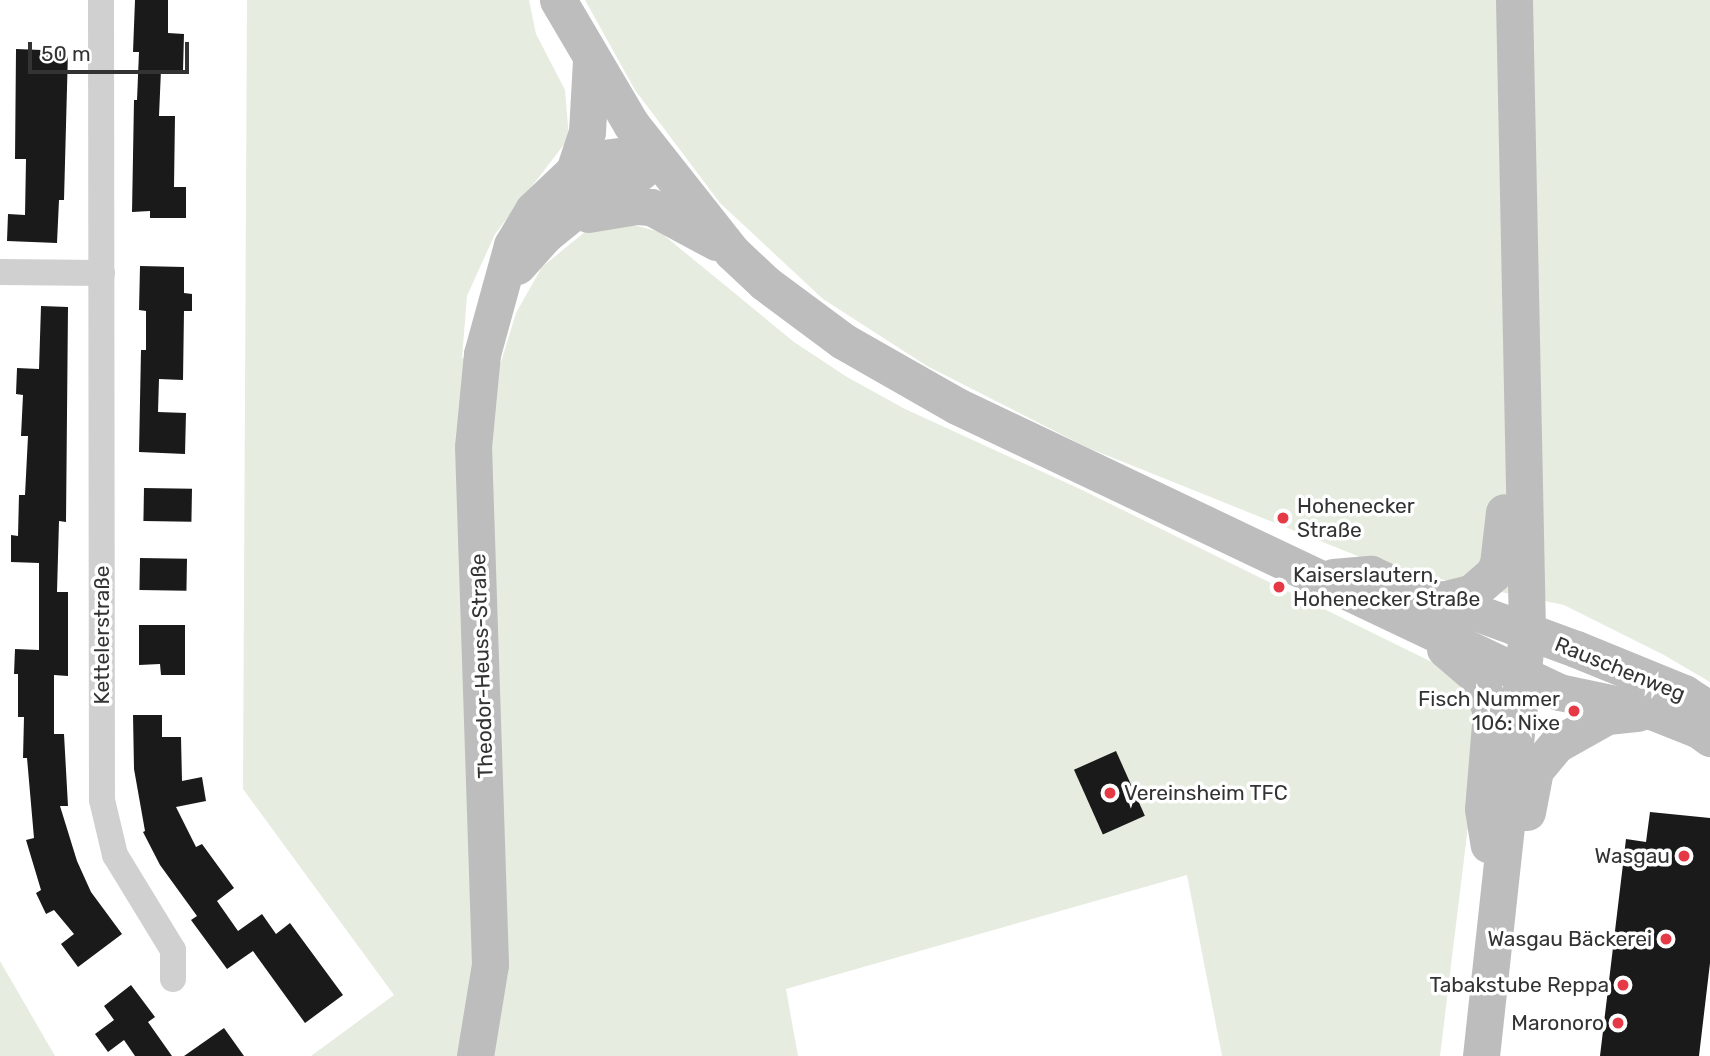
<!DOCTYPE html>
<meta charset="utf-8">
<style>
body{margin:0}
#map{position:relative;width:1710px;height:1056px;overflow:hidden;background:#fff;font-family:Rubik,sans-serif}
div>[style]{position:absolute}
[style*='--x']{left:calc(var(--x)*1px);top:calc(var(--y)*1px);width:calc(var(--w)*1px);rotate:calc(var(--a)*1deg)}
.green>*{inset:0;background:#e6ecdf}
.building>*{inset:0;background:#1a1a1a;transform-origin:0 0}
.street>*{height:26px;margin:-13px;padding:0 13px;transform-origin:13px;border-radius:13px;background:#d0d0d0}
.secondary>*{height:37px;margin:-18.5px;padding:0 18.5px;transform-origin:18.5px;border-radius:18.5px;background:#bdbdbd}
.dots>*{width:19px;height:19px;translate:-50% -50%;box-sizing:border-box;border:4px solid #fff;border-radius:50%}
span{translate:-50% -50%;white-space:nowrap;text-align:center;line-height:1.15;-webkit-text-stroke:7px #fff;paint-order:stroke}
.poi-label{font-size:21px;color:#333}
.left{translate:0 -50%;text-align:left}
.right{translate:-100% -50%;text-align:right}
.street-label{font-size:21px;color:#333}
.scale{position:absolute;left:28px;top:42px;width:161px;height:32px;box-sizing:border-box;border:4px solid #333;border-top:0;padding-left:9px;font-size:21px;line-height:24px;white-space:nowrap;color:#333;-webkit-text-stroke:5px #fff;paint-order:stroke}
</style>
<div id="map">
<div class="green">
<i style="clip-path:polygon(247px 0,529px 0,536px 34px,565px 90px,569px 138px,495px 234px,467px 296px,462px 358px,501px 362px,516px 313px,542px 267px,586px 231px,622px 222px,660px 232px,794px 342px,847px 377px,905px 409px,1080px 489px,1442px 667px,1467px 689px,1477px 714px,1478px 744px,1440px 1056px,1222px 1056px,1187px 875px,786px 989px,798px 1056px,311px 1056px,394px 995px,243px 789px)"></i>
<i style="clip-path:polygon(585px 0,1710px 0,1710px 682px,1664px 655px,1564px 605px,1448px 581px,1360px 557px,1086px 447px,927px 366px,823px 299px,720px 203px,635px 90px)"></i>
<i style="clip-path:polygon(0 961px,55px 1056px,0 1056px)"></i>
</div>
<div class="building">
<i style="clip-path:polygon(135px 0,168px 0,168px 33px,184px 34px,183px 71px,161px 70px,159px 116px,175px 116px,174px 187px,186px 187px,186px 218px,150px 218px,150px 211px,132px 212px,134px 100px,137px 100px,139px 52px,133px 52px)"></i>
<i style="clip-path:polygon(16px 49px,68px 51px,64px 200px,59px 200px,57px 243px,7px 241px,8px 214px,25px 215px,26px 159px,15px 159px)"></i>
<i style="clip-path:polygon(140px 266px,184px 267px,184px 293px,192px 294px,192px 311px,184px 311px,183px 380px,159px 379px,158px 412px,186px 413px,185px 454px,139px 452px,141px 350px,146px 350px,146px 311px,139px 310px)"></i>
<i style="clip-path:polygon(41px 306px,68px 307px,66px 522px,59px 521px,57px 592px,68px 592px,68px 676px,54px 675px,54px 734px,64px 734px,68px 806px,60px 806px,77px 861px,91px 892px,122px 934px,78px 967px,61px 944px,74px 934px,54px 910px,46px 914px,36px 893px,41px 890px,26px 840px,34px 838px,27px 758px,23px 758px,24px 717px,18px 717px,18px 674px,14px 674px,15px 649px,39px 650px,39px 563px,11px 562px,11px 535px,18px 536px,19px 495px,25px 495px,28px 436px,21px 436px,23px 395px,16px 394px,17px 368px,39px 369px)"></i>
<i style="left:144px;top:488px;width:48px;height:33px;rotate:1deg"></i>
<i style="left:140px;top:558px;width:47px;height:32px;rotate:1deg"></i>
<i style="clip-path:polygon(139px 625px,185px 625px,185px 675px,161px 675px,160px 664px,139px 665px)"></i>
<i style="clip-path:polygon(133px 715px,162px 715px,162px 737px,181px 737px,182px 781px,202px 777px,206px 801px,176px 807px,196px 847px,202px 844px,234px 888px,217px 901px,238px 931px,262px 914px,276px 934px,290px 923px,343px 995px,305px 1023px,253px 951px,227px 969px,191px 920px,197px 916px,160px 865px,143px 832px,145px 831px,134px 769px)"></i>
<i style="left:1116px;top:751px;width:71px;height:46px;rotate:66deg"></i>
<i style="clip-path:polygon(1650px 812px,1710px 818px,1710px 963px,1699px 1056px,1600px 1056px,1626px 839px,1646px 842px)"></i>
<i style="clip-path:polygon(131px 985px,155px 1017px,148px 1022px,172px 1056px,135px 1056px,124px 1040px,108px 1052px,95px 1034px,114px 1020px,104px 1006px)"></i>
<i style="clip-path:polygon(224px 1028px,244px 1056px,184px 1056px)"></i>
</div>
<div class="street">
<i style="--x:101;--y:0;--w:800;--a:89.93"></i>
<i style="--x:102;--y:800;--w:57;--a:76.7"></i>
<i style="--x:115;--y:855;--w:111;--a:58.6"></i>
<i style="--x:173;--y:950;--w:29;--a:90"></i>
<i style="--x:0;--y:272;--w:102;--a:0.6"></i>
</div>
<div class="secondary">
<i style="--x:558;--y:0;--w:144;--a:59.5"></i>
<i style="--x:631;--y:124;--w:163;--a:51.7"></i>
<i style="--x:732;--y:252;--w:45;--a:43.2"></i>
<i style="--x:765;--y:283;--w:97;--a:36.6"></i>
<i style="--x:843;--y:341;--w:131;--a:29.7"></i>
<i style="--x:957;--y:406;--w:666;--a:25.41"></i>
<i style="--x:1559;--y:692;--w:97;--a:11.9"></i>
<i style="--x:1654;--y:712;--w:48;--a:21.8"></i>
<i style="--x:1699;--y:730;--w:14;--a:36"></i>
<i style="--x:574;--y:171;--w:41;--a:-71.6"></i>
<i style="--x:587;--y:132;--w:72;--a:-86.8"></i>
<i style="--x:588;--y:214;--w:49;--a:-9.5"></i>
<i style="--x:636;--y:206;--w:15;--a:4"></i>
<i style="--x:651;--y:207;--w:74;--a:28.3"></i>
<i style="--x:517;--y:266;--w:42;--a:-47.9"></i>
<i style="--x:545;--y:235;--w:55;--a:-39.1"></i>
<i style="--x:588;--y:200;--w:44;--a:-25.4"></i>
<i style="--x:628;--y:181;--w:16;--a:-38"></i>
<i style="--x:641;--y:171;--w:22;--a:-60"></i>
<i style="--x:1333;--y:577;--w:38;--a:-5"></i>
<i style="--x:1371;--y:574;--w:43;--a:24.8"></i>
<i style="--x:1410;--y:592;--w:33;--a:14"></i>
<i style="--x:1442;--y:600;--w:143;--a:20.1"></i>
<i style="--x:1576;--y:649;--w:117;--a:22.2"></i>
<i style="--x:1684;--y:693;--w:31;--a:33"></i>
<i style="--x:1442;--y:600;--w:30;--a:-14"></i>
<i style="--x:1471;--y:593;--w:29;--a:-41"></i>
<i style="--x:1493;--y:574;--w:11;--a:-63"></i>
<i style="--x:1498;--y:564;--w:52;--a:-83.4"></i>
<i style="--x:1445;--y:649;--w:46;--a:40.6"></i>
<i style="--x:1480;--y:679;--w:35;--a:72"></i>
<i style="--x:1491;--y:712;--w:97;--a:94.7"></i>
<i style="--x:1483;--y:809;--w:36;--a:81"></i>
<i style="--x:1527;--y:812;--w:43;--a:-79.2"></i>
<i style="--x:1535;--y:770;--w:34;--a:-50"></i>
<i style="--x:1557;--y:744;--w:57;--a:-29.2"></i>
<i style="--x:1607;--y:716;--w:31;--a:-6"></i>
<i style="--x:475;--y:1056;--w:93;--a:-80.7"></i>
<i style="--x:490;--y:964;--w:517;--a:-91.88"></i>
<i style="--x:473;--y:447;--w:93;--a:-84.5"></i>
<i style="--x:482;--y:354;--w:113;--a:-74.6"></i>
<i style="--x:512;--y:245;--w:41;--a:-59"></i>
<i style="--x:533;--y:210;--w:57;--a:-43.6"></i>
<i style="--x:574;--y:171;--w:23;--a:-31"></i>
<i style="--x:594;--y:159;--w:58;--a:-6.9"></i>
<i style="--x:1481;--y:1056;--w:427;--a:-83.8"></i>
<i style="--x:1527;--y:631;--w:631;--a:-91.18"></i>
</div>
<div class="dots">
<i style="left:1283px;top:518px;background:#e63946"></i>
<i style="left:1279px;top:587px;background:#e63946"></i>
<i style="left:1574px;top:711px;background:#e63946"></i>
<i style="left:1110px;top:793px;background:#e63946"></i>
<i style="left:1684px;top:856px;background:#e63946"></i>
<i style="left:1666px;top:939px;background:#e63946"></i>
<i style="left:1623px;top:985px;background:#e63946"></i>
<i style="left:1618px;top:1023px;background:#e63946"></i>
</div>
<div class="poi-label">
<span class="left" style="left:1297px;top:518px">Hohenecker<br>Straße</span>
<span class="left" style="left:1293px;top:587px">Kaiserslautern,<br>Hohenecker Straße</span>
<span class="right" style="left:1560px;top:711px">Fisch Nummer<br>106: Nixe</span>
<span class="left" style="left:1124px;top:793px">Vereinsheim TFC</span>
<span class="right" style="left:1670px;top:856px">Wasgau</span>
<span class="right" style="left:1652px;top:939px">Wasgau Bäckerei</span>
<span class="right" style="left:1609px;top:985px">Tabakstube Reppa</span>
<span class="right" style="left:1604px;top:1023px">Maronoro</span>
</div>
<div class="street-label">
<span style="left:102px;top:635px;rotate:-90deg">Kettelerstraße</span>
<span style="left:482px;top:666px;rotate:-92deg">Theodor-Heuss-Straße</span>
<span style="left:1620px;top:669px;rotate:22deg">Rauschenweg</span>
</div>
<div class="scale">50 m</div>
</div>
